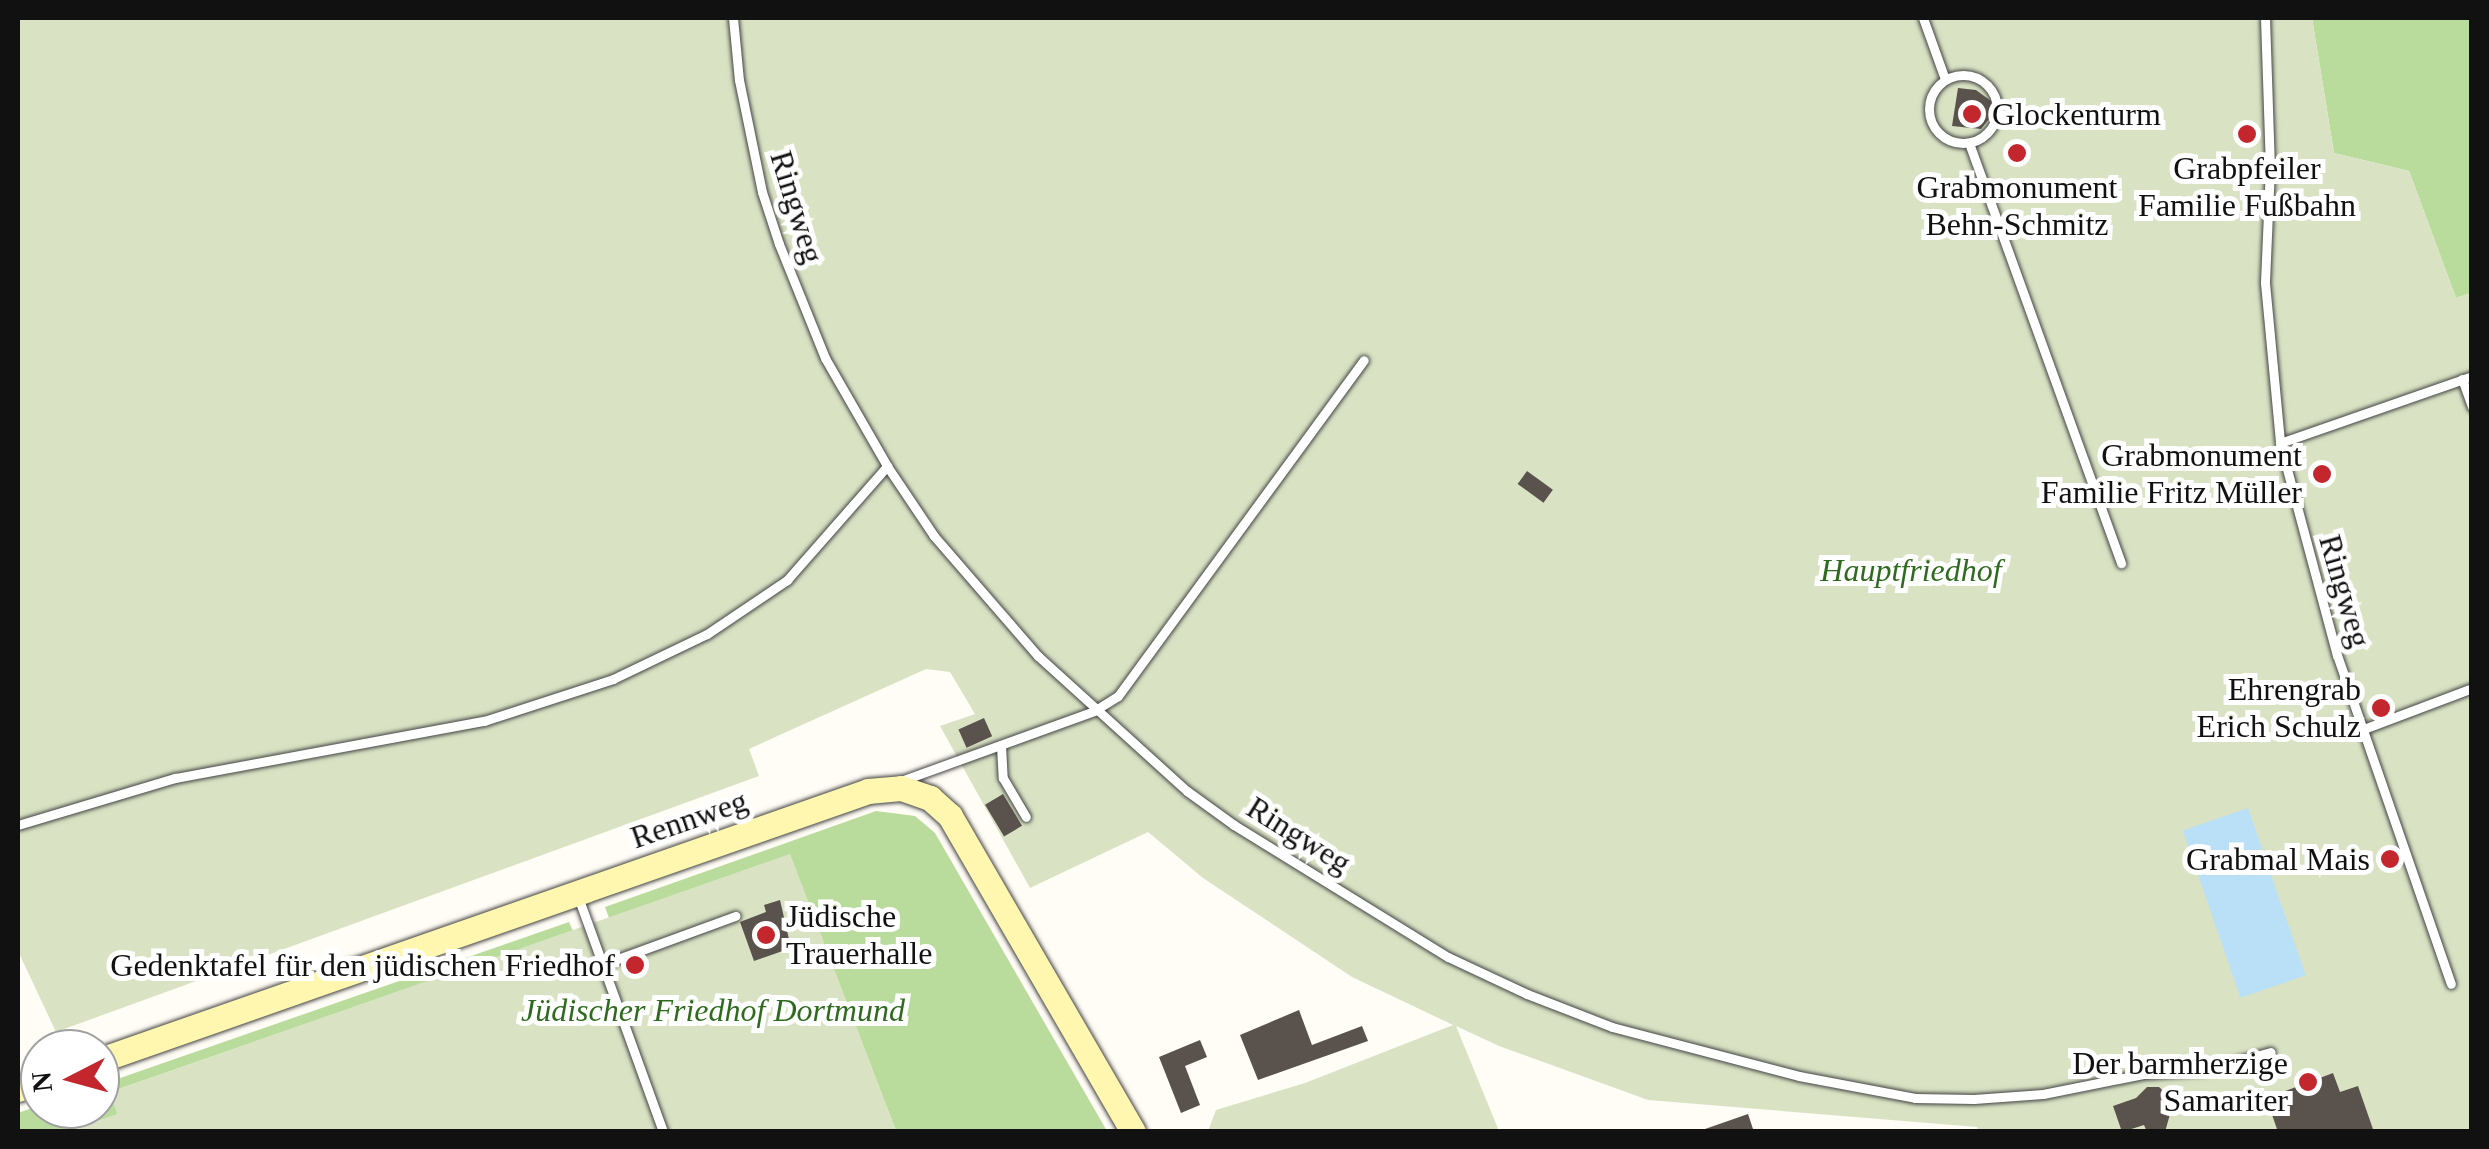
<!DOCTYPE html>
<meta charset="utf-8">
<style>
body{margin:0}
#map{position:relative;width:2489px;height:1149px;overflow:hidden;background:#fffdf5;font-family:Georgia,serif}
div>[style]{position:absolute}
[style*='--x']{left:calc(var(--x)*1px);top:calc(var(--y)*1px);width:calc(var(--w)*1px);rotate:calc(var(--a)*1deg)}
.forest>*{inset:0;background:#b9dc9c}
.cemetery>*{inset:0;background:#d9e3c4}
.water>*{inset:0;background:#b9e0f7;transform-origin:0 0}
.building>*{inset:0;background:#5a524d;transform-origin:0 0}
.roads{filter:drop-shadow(0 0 2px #444) drop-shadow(0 0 2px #444)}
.lane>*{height:9px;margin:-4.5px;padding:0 4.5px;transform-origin:4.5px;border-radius:4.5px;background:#fff}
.lane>.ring{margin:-4.5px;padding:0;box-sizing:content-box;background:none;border:9px solid #fff;border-radius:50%}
.secondary>*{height:25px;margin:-12.5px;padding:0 12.5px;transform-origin:12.5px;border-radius:12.5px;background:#fff6b0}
.dots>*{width:28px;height:28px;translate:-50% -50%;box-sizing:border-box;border:5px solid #fff;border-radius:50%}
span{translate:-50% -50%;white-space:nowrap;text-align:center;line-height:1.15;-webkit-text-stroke:10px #fff;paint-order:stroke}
.poi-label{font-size:32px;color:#111}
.left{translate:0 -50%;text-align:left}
.right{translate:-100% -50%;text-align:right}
.street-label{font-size:32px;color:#111}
.park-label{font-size:32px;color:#2f6b1f;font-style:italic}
.frame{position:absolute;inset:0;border:20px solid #111;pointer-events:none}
.north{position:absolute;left:20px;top:1029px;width:100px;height:100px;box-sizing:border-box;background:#fff;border:2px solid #a0a0a0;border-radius:50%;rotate:264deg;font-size:28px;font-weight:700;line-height:40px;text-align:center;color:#111}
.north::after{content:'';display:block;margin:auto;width:35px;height:45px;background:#c4262e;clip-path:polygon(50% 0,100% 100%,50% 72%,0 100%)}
</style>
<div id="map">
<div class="forest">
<i style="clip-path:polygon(2312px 18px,2471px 18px,2471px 293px,2456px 298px,2409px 171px,2334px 153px)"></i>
<i style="clip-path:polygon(876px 811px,915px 816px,935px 833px,1107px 1131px,896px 1131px,790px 855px,609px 918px,605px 907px)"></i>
<i style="clip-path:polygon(569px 922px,573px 931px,110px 1092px,118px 1114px,70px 1131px,18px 1131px,18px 1113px,40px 1105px,40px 1109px,100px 1109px,100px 1085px)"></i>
</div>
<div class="cemetery">
<i style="clip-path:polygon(18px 18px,2312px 18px,2334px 153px,2409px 171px,2456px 298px,2471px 293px,2471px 1131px,1979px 1132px,1977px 1127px,1648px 1100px,1499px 1046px,1456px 1026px,1499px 1131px,1208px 1131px,1216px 1110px,1305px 1083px,1453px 1025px,1352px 977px,1203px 878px,1148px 832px,1030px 888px,940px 726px,975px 714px,950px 672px,926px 669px,749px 749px,759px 776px,56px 1032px,18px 951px)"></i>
<i style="clip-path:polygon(790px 854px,896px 1131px,70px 1132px,117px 1114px,110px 1092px)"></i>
</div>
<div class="water">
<i style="left:2248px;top:808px;width:177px;height:69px;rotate:71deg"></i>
</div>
<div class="building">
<i style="clip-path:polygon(1958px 88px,1976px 90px,1991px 101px,1990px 118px,1981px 129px,1952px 126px)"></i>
<i style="left:1527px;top:471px;width:32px;height:16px;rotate:36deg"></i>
<i style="left:984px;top:718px;width:20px;height:28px;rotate:66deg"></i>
<i style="left:1003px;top:794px;width:37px;height:21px;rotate:59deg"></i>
<i style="clip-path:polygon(780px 900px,791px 948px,754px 961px,740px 922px,766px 912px,764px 905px)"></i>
<i style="clip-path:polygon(1299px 1010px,1312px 1045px,1362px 1026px,1368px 1041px,1258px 1080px,1240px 1035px)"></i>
<i style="clip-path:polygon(1200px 1040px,1207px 1057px,1185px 1066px,1200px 1105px,1181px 1113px,1159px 1057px)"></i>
<i style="clip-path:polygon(2333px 1073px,2340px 1092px,2358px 1086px,2374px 1132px,2278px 1132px,2269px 1106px,2288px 1099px,2285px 1091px)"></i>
<i style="clip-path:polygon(2147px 1087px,2159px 1087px,2168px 1095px,2172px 1107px,2165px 1132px,2147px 1132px,2144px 1125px,2122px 1132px,2113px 1106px,2136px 1098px)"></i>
<i style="clip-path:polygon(1748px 1114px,1754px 1132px,1706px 1132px,1705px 1129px)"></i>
</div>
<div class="roads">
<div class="lane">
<i style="--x:733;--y:18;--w:62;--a:84.5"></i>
<i style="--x:739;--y:80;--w:114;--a:78.4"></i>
<i style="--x:762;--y:192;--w:55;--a:71.9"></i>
<i style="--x:779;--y:244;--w:123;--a:68"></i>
<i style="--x:825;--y:358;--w:125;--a:60.1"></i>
<i style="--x:887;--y:466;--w:84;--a:56.1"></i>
<i style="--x:934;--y:536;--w:159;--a:49.1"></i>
<i style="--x:1038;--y:656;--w:201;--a:42.2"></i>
<i style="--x:1187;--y:791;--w:58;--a:35.9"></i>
<i style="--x:1234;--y:825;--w:251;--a:31.7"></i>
<i style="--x:1448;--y:957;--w:87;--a:25.1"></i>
<i style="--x:1527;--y:994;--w:91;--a:21.2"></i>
<i style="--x:1612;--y:1027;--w:193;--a:14.7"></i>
<i style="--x:1799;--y:1076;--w:118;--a:10.7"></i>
<i style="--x:1915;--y:1098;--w:59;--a:1"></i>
<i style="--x:1974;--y:1099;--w:69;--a:-4.1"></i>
<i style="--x:2043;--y:1094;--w:102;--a:-11.3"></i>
<i style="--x:2143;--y:1074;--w:62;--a:-3.7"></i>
<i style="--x:2205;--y:1070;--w:68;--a:-15.3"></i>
<i style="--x:1923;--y:18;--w:65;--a:70.2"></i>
<i style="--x:2265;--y:18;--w:149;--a:88.1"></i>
<i style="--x:2270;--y:167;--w:116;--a:92.5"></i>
<i style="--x:2265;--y:283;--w:161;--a:84.6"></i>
<i style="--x:2280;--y:443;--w:220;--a:75"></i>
<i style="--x:2337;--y:655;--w:348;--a:70.9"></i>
<i class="ring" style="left:1929px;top:75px;width:59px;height:59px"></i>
<i style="--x:1969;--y:143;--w:447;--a:70.1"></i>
<i style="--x:2462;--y:379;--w:30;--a:70"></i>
<i style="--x:2280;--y:443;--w:203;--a:-19.2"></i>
<i style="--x:2361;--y:730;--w:119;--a:-20.7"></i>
<i style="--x:1001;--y:745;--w:33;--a:87"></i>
<i style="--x:1003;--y:778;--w:45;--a:59.5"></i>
<i style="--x:898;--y:782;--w:208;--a:-19.9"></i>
<i style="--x:1094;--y:711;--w:28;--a:-32"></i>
<i style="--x:1118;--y:696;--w:416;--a:-53.8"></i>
<i style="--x:18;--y:825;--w:164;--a:-16.7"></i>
<i style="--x:175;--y:778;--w:314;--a:-10.5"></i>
<i style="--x:484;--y:721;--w:136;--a:-18"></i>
<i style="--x:613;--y:679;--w:104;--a:-25.6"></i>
<i style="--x:707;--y:634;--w:97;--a:-34"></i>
<i style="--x:787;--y:580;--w:152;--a:-48.7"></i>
<i style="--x:577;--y:894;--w:253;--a:70.1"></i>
<i style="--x:604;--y:964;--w:140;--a:-20.1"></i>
</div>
<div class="secondary">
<i style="--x:100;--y:1060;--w:814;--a:-19.3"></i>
<i style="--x:868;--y:791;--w:33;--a:-5"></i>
<i style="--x:901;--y:788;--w:31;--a:19"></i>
<i style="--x:930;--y:798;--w:27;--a:42"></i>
<i style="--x:950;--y:816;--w:365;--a:59.9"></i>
<i style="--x:18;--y:1089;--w:23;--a:-20"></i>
</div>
</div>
<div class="dots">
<i style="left:1972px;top:114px;background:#c4262e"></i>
<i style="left:2247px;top:134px;background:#c4262e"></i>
<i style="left:2017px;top:153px;background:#c4262e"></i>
<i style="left:2322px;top:474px;background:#c4262e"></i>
<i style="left:2381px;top:708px;background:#c4262e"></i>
<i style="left:2390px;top:859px;background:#c4262e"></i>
<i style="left:766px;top:935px;background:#c4262e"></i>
<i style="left:635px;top:965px;background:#c4262e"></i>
<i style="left:2308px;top:1082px;background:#c4262e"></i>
</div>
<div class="poi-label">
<span class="left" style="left:1992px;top:114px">Glockenturm</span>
<span style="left:2247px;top:187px">Grabpfeiler<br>Familie Fußbahn</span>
<span style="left:2017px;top:206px">Grabmonument<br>Behn-Schmitz</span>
<span class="right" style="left:2302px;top:474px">Grabmonument<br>Familie Fritz Müller</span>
<span class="right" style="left:2361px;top:708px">Ehrengrab<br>Erich Schulz</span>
<span class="right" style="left:2370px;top:859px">Grabmal Mais</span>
<span class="left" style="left:786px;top:935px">Jüdische<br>Trauerhalle</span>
<span class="right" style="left:615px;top:965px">Gedenktafel für den jüdischen Friedhof</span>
<span class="right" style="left:2288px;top:1082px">Der barmherzige<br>Samariter</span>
</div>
<div class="street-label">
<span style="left:797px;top:207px;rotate:73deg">Ringweg</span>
<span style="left:2345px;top:591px;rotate:74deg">Ringweg</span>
<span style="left:689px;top:819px;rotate:-19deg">Rennweg</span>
<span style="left:1299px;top:835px;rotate:32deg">Ringweg</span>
</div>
<div class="park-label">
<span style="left:1911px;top:570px">Hauptfriedhof</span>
<span style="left:713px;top:1010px">Jüdischer Friedhof Dortmund</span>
</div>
<div class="frame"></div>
<div class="north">N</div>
</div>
